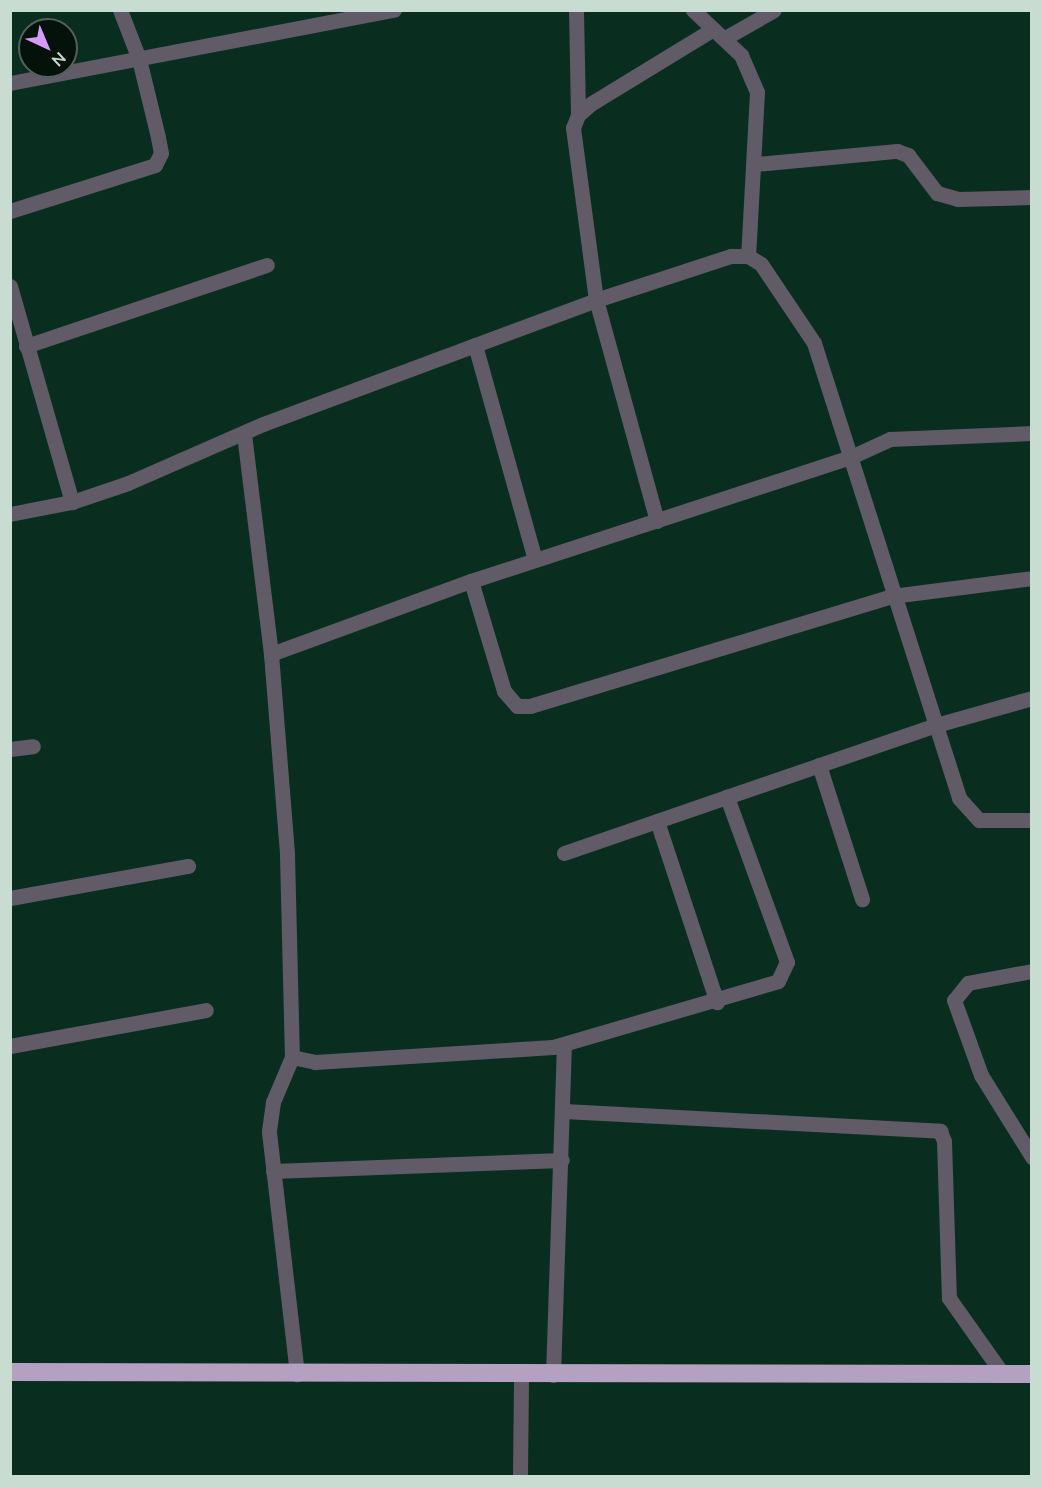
<!DOCTYPE html>
<style>
body{margin:0}
#map{position:relative;width:1042px;height:1487px;overflow:hidden;background:#092d1f;font-family:Mulish,sans-serif}
div>[style]{position:absolute}
[style*='--x']{left:calc(var(--x)*1px);top:calc(var(--y)*1px);width:calc(var(--w)*1px);rotate:calc(var(--a)*1deg)}
.minor>*{height:15px;margin:-7.5px;padding:0 7.5px;transform-origin:7.5px;border-radius:7.5px;background:#615a67}
.highway>*{height:18px;margin:-9px;padding:0 9px;transform-origin:9px;border-radius:9px;background:#b4a1c1}
span{translate:-50% -50%;white-space:nowrap;text-align:center;line-height:1.15;-webkit-text-stroke:6px #05120c;paint-order:stroke}
.frame{position:absolute;inset:0;border:12px solid #c9dcd2;pointer-events:none}
.north{position:absolute;left:18px;top:18px;width:60px;height:60px;box-sizing:border-box;background:#05120c;border:2px solid #53635b;border-radius:50%;rotate:136deg;font-size:16px;font-weight:700;line-height:24px;text-align:center;color:#c9dcd2}
.north::after{content:'';display:block;margin:auto;width:21px;height:27px;background:#d69bfa;clip-path:polygon(50% 0,100% 100%,50% 72%,0 100%)}
</style>
<div id="map">
<div class="minor">
<i style="--x:576;--y:10;--w:105;--a:88.9"></i>
<i style="--x:693;--y:10;--w:66;--a:43.2"></i>
<i style="--x:741;--y:55;--w:40;--a:66.6"></i>
<i style="--x:757;--y:92;--w:164;--a:93.1"></i>
<i style="--x:725;--y:38;--w:56;--a:-29.7"></i>
<i style="--x:10;--y:83;--w:391;--a:-10.8"></i>
<i style="--x:756;--y:164;--w:142;--a:-5.3"></i>
<i style="--x:897;--y:151;--w:12;--a:20"></i>
<i style="--x:908;--y:155;--w:48;--a:52.7"></i>
<i style="--x:937;--y:193;--w:22;--a:16"></i>
<i style="--x:958;--y:199;--w:74;--a:-1.5"></i>
<i style="--x:10;--y:211;--w:152;--a:-17.6"></i>
<i style="--x:155;--y:165;--w:13;--a:-63"></i>
<i style="--x:161;--y:153;--w:16;--a:-101"></i>
<i style="--x:158;--y:137;--w:80;--a:-103.7"></i>
<i style="--x:139;--y:59;--w:53;--a:-111.2"></i>
<i style="--x:10;--y:286;--w:225;--a:74"></i>
<i style="--x:475;--y:345;--w:223;--a:74.4"></i>
<i style="--x:26;--y:346;--w:254;--a:-18.6"></i>
<i style="--x:244;--y:434;--w:222;--a:83"></i>
<i style="--x:271;--y:654;--w:202;--a:85.4"></i>
<i style="--x:287;--y:855;--w:202;--a:88.6"></i>
<i style="--x:292;--y:1057;--w:49;--a:112.9"></i>
<i style="--x:273;--y:1102;--w:30;--a:98"></i>
<i style="--x:269;--y:1132;--w:244;--a:83.4"></i>
<i style="--x:10;--y:514;--w:63;--a:-11"></i>
<i style="--x:72;--y:502;--w:59;--a:-18.7"></i>
<i style="--x:128;--y:483;--w:147;--a:-23.6"></i>
<i style="--x:263;--y:424;--w:355;--a:-20.4"></i>
<i style="--x:596;--y:300;--w:142;--a:-18.1"></i>
<i style="--x:731;--y:256;--w:17;--a:0"></i>
<i style="--x:748;--y:256;--w:15;--a:32"></i>
<i style="--x:761;--y:264;--w:95;--a:56.1"></i>
<i style="--x:814;--y:343;--w:478;--a:72.3"></i>
<i style="--x:959;--y:798;--w:30;--a:48"></i>
<i style="--x:979;--y:820;--w:53;--a:0"></i>
<i style="--x:657;--y:521;--w:229;--a:-105.4"></i>
<i style="--x:596;--y:300;--w:174;--a:-97.6"></i>
<i style="--x:573;--y:128;--w:14;--a:-69"></i>
<i style="--x:578;--y:115;--w:18;--a:-41"></i>
<i style="--x:592;--y:103;--w:142;--a:-31.4"></i>
<i style="--x:471;--y:581;--w:115;--a:73.3"></i>
<i style="--x:504;--y:691;--w:20;--a:49"></i>
<i style="--x:517;--y:706;--w:13;--a:0"></i>
<i style="--x:530;--y:706;--w:378;--a:-16.9"></i>
<i style="--x:892;--y:596;--w:141;--a:-7.3"></i>
<i style="--x:271;--y:654;--w:213;--a:-20.1"></i>
<i style="--x:471;--y:581;--w:402;--a:-18.1"></i>
<i style="--x:853;--y:456;--w:41;--a:-24.7"></i>
<i style="--x:890;--y:439;--w:142;--a:-2.4"></i>
<i style="--x:10;--y:749;--w:23;--a:-7"></i>
<i style="--x:819;--y:765;--w:141;--a:72.2"></i>
<i style="--x:657;--y:821;--w:191;--a:71.7"></i>
<i style="--x:564;--y:853;--w:393;--a:-19"></i>
<i style="--x:936;--y:725;--w:100;--a:-15.7"></i>
<i style="--x:10;--y:898;--w:181;--a:-10.2"></i>
<i style="--x:1032;--y:971;--w:65;--a:169.4"></i>
<i style="--x:968;--y:983;--w:22;--a:129"></i>
<i style="--x:954;--y:1000;--w:80;--a:70.2"></i>
<i style="--x:981;--y:1075;--w:97;--a:58.1"></i>
<i style="--x:10;--y:1046;--w:199;--a:-10.4"></i>
<i style="--x:292;--y:1057;--w:24;--a:12"></i>
<i style="--x:315;--y:1062;--w:238;--a:-3.6"></i>
<i style="--x:553;--y:1047;--w:234;--a:-16.3"></i>
<i style="--x:778;--y:981;--w:21;--a:-65"></i>
<i style="--x:787;--y:962;--w:176;--a:-110"></i>
<i style="--x:564;--y:1111;--w:377;--a:3"></i>
<i style="--x:940;--y:1131;--w:11;--a:68"></i>
<i style="--x:944;--y:1141;--w:157;--a:88.2"></i>
<i style="--x:949;--y:1298;--w:92;--a:54.8"></i>
<i style="--x:273;--y:1171;--w:289;--a:-2.2"></i>
<i style="--x:553;--y:1375;--w:330;--a:-88.1"></i>
<i style="--x:520;--y:1476;--w:101;--a:-89.4"></i>
</div>
<div class="highway">
<i style="--x:10;--y:1372;--w:1022;--a:0.11"></i>
</div>
<div class="frame"></div>
<div class="north">N</div>
</div>
